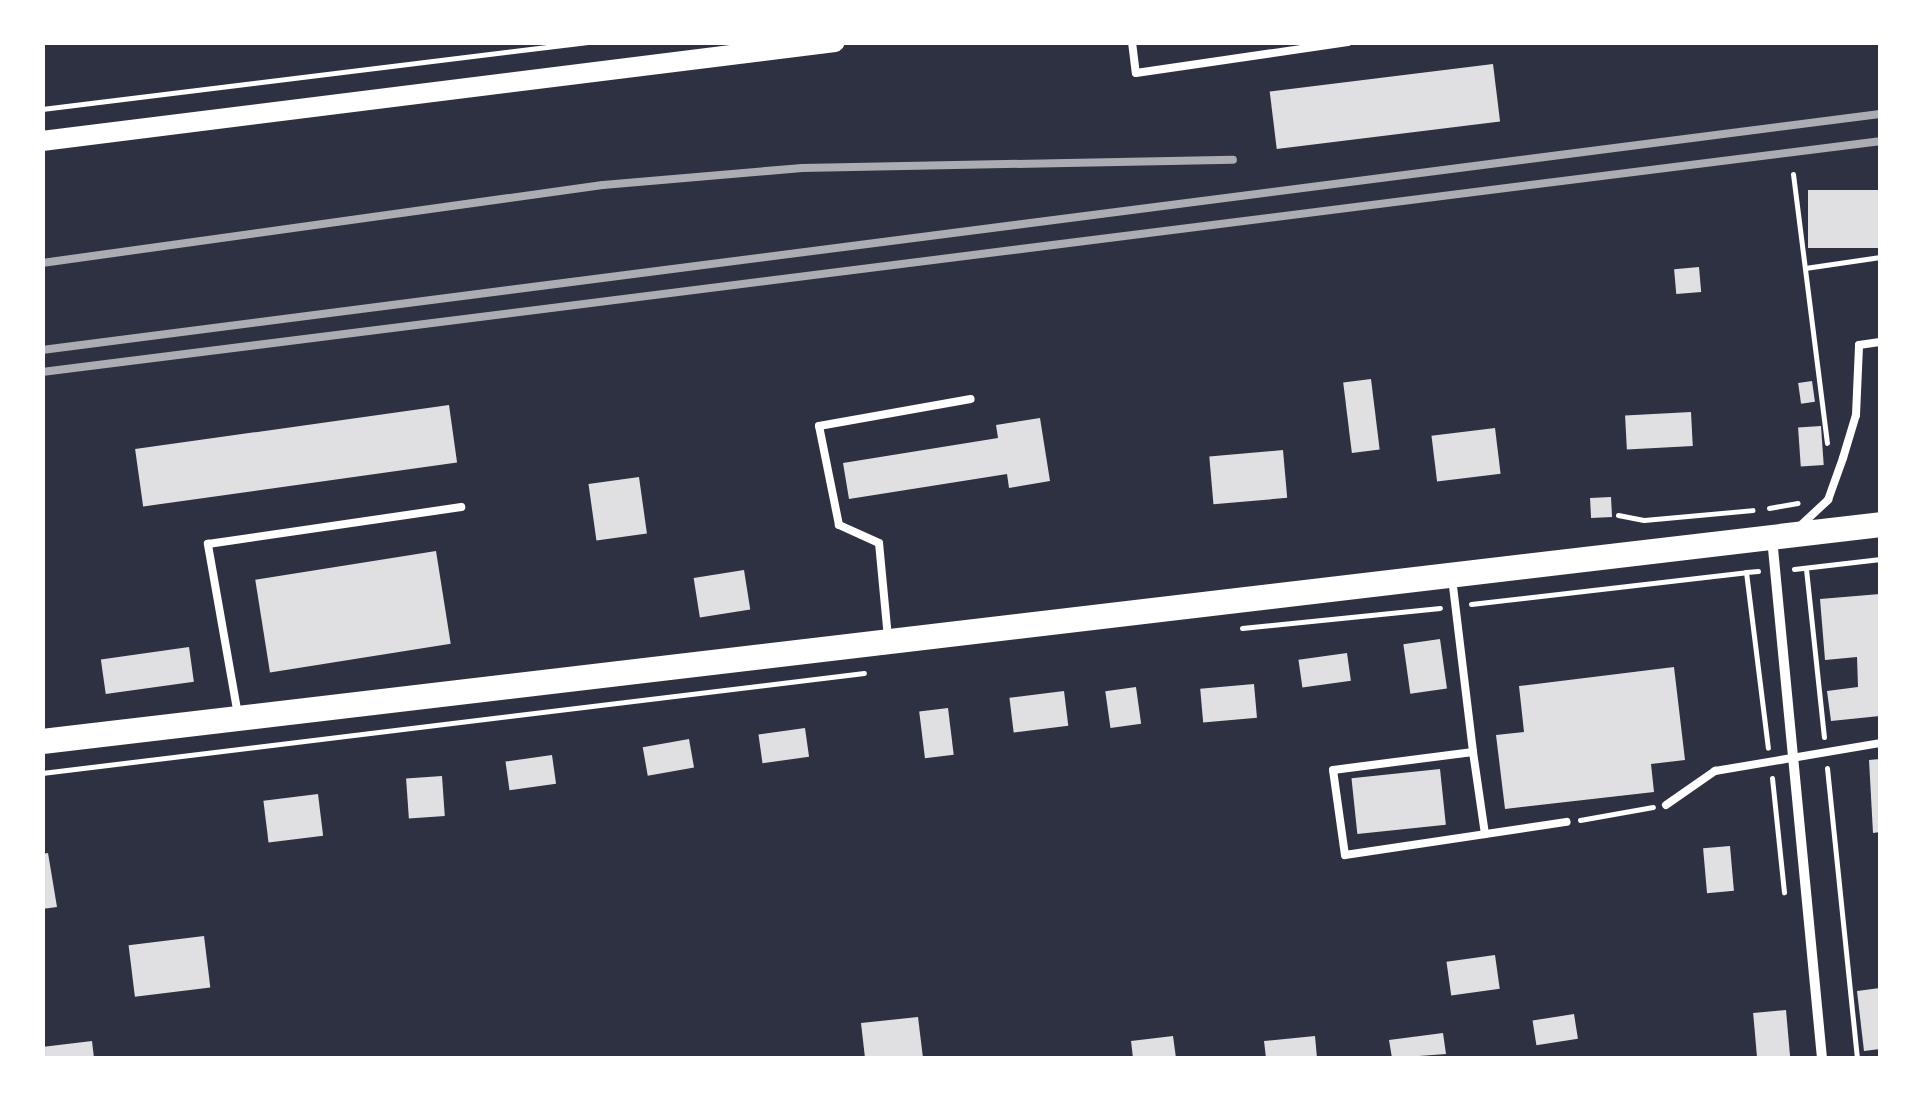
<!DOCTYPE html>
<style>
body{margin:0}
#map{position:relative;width:1923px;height:1101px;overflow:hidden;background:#2d3142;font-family:"PT Sans Narrow",sans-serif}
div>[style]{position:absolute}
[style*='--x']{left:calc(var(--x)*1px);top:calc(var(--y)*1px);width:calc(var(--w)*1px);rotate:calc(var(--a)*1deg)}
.building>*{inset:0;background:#e0e0e3;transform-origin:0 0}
.path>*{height:5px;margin:-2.5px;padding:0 2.5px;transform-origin:2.5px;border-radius:2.5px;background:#fff}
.service>*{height:8px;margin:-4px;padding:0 4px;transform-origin:4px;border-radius:4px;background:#fff}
.minor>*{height:10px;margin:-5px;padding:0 5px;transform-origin:5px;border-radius:5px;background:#fff}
.secondary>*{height:20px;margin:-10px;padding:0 10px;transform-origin:10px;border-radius:10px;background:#fff}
.primary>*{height:25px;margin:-12.5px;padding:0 12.5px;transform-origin:12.5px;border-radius:12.5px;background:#fff}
.rail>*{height:8px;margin:-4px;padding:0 4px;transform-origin:4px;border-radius:4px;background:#abadb3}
span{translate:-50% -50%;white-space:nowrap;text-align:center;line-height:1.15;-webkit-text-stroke:10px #fff;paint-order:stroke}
.frame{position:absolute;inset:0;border:45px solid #fff;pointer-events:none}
</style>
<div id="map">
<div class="building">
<i style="left:1493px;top:64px;width:58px;height:225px;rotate:83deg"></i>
<i style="left:1880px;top:190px;width:58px;height:72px;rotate:90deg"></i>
<i style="left:1699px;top:267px;width:25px;height:25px;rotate:85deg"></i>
<i style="left:1371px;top:379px;width:71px;height:28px;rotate:83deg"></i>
<i style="left:1812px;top:381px;width:21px;height:14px;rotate:82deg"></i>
<i style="left:449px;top:405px;width:58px;height:317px;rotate:82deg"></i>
<i style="left:1691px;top:412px;width:34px;height:66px;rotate:87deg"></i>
<i style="clip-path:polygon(1040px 418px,1050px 481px,1009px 488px,1007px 474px,849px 499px,843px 463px,998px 438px,996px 425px)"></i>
<i style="left:1821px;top:426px;width:39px;height:23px;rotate:86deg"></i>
<i style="left:1495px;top:428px;width:46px;height:64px;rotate:83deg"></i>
<i style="left:1283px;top:450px;width:48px;height:74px;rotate:85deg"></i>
<i style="left:639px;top:477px;width:57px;height:51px;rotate:82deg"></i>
<i style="left:1611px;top:497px;width:20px;height:21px;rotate:87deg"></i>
<i style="left:436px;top:551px;width:94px;height:183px;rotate:81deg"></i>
<i style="left:744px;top:570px;width:40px;height:51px;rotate:81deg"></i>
<i style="clip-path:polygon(1880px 594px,1880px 716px,1831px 721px,1827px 691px,1858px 687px,1857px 657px,1825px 660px,1820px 599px)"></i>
<i style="left:1440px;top:639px;width:50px;height:37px;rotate:82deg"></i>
<i style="left:189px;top:647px;width:35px;height:89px;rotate:82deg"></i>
<i style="left:1347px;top:653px;width:28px;height:49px;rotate:82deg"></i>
<i style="clip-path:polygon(1674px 667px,1685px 760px,1651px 764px,1654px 792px,1505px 809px,1496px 735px,1524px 732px,1519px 686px)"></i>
<i style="left:1254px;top:684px;width:34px;height:54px;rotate:85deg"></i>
<i style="left:1136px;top:687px;width:37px;height:31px;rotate:82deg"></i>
<i style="left:1064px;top:691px;width:35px;height:55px;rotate:83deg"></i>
<i style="left:948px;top:708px;width:47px;height:29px;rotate:83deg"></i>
<i style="left:805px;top:728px;width:29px;height:47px;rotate:82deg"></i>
<i style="left:689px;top:739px;width:29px;height:47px;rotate:80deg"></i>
<i style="left:552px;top:755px;width:29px;height:47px;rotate:82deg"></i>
<i style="clip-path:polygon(1880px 759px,1880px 832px,1873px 833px,1869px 760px)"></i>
<i style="left:1440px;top:769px;width:56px;height:89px;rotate:84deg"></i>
<i style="left:442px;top:776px;width:40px;height:36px;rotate:86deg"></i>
<i style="left:318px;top:794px;width:42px;height:55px;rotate:83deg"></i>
<i style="left:1730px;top:846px;width:45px;height:27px;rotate:85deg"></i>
<i style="clip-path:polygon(48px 853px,57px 907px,42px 909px,42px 854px)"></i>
<i style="left:204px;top:936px;width:52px;height:76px;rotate:83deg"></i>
<i style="left:1495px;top:955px;width:34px;height:49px;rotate:82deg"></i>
<i style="clip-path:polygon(1880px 988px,1880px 1049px,1864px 1051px,1857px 991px)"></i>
<i style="left:1786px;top:1010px;width:48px;height:33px;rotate:85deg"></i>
<i style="left:1574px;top:1014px;width:25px;height:42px;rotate:81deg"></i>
<i style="clip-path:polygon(918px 1017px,923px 1058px,865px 1058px,861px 1023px)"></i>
<i style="clip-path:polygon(1443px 1033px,1446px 1054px,1392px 1058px,1389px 1040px)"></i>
<i style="clip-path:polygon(1173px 1036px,1176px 1058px,1133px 1058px,1131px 1041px)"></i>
<i style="clip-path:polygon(1315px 1036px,1317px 1058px,1266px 1058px,1264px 1041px)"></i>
<i style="clip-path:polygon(92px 1041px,94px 1058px,42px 1058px,42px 1047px)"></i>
</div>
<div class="path">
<i style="--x:42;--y:109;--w:550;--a:-7"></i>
<i style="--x:1793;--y:174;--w:271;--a:82.8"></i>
<i style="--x:1805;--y:268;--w:76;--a:-8.3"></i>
<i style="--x:1769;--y:508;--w:29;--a:-10"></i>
<i style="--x:1618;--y:515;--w:26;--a:11"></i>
<i style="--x:1644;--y:520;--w:109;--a:-5.2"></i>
<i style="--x:1794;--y:569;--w:87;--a:-6.6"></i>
<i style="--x:1806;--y:569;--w:169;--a:83.9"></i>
<i style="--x:1758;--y:571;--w:12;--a:175"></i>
<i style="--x:1746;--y:572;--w:177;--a:82.9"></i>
<i style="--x:1471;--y:604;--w:277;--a:-6.6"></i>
<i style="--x:1242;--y:628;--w:199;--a:-5.8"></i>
<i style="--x:1827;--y:768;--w:292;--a:84.1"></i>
<i style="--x:42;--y:773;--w:828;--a:-6.94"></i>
<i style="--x:1772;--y:778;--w:115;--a:84"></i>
<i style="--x:1580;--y:820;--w:74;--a:-10.1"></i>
</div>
<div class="service">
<i style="--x:1132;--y:42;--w:31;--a:83"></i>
<i style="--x:1136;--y:73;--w:214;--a:-8.3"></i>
<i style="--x:1799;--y:527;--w:40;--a:-43"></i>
<i style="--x:1828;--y:500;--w:45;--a:-70.3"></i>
<i style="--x:1843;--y:458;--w:45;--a:-73.2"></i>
<i style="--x:1856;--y:415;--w:70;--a:-87.5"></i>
<i style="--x:1859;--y:345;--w:21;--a:-8"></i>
<i style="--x:1452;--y:578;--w:175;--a:83.1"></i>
<i style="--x:1473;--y:752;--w:141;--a:172.7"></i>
<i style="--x:1333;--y:770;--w:86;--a:82"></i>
<i style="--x:1345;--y:855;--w:224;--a:-8.5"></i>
<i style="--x:888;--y:638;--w:95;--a:-95.4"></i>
<i style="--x:879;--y:543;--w:44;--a:-155.8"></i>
<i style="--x:839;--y:525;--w:101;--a:-101.4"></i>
<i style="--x:819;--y:426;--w:154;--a:-10.1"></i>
<i style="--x:238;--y:715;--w:174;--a:-100"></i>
<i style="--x:208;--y:544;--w:256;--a:-8.3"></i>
<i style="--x:1473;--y:752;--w:83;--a:81.7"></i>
<i style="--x:1666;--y:805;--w:60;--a:-34.8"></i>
<i style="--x:1715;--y:771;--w:167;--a:-9.6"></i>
</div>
<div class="minor">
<i style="--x:1772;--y:538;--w:522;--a:84.51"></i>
</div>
<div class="secondary">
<i style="--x:42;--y:141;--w:799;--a:-7.12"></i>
</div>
<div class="primary">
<i style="--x:42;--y:741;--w:1851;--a:-6.73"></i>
</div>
<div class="rail">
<i style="--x:42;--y:263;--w:566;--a:-7.92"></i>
<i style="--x:603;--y:185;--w:200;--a:-4.9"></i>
<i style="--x:802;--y:168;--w:431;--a:-1.1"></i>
<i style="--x:42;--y:350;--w:1853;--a:-7.32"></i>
<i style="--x:42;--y:372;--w:1852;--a:-7.16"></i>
</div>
<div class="frame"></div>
</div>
